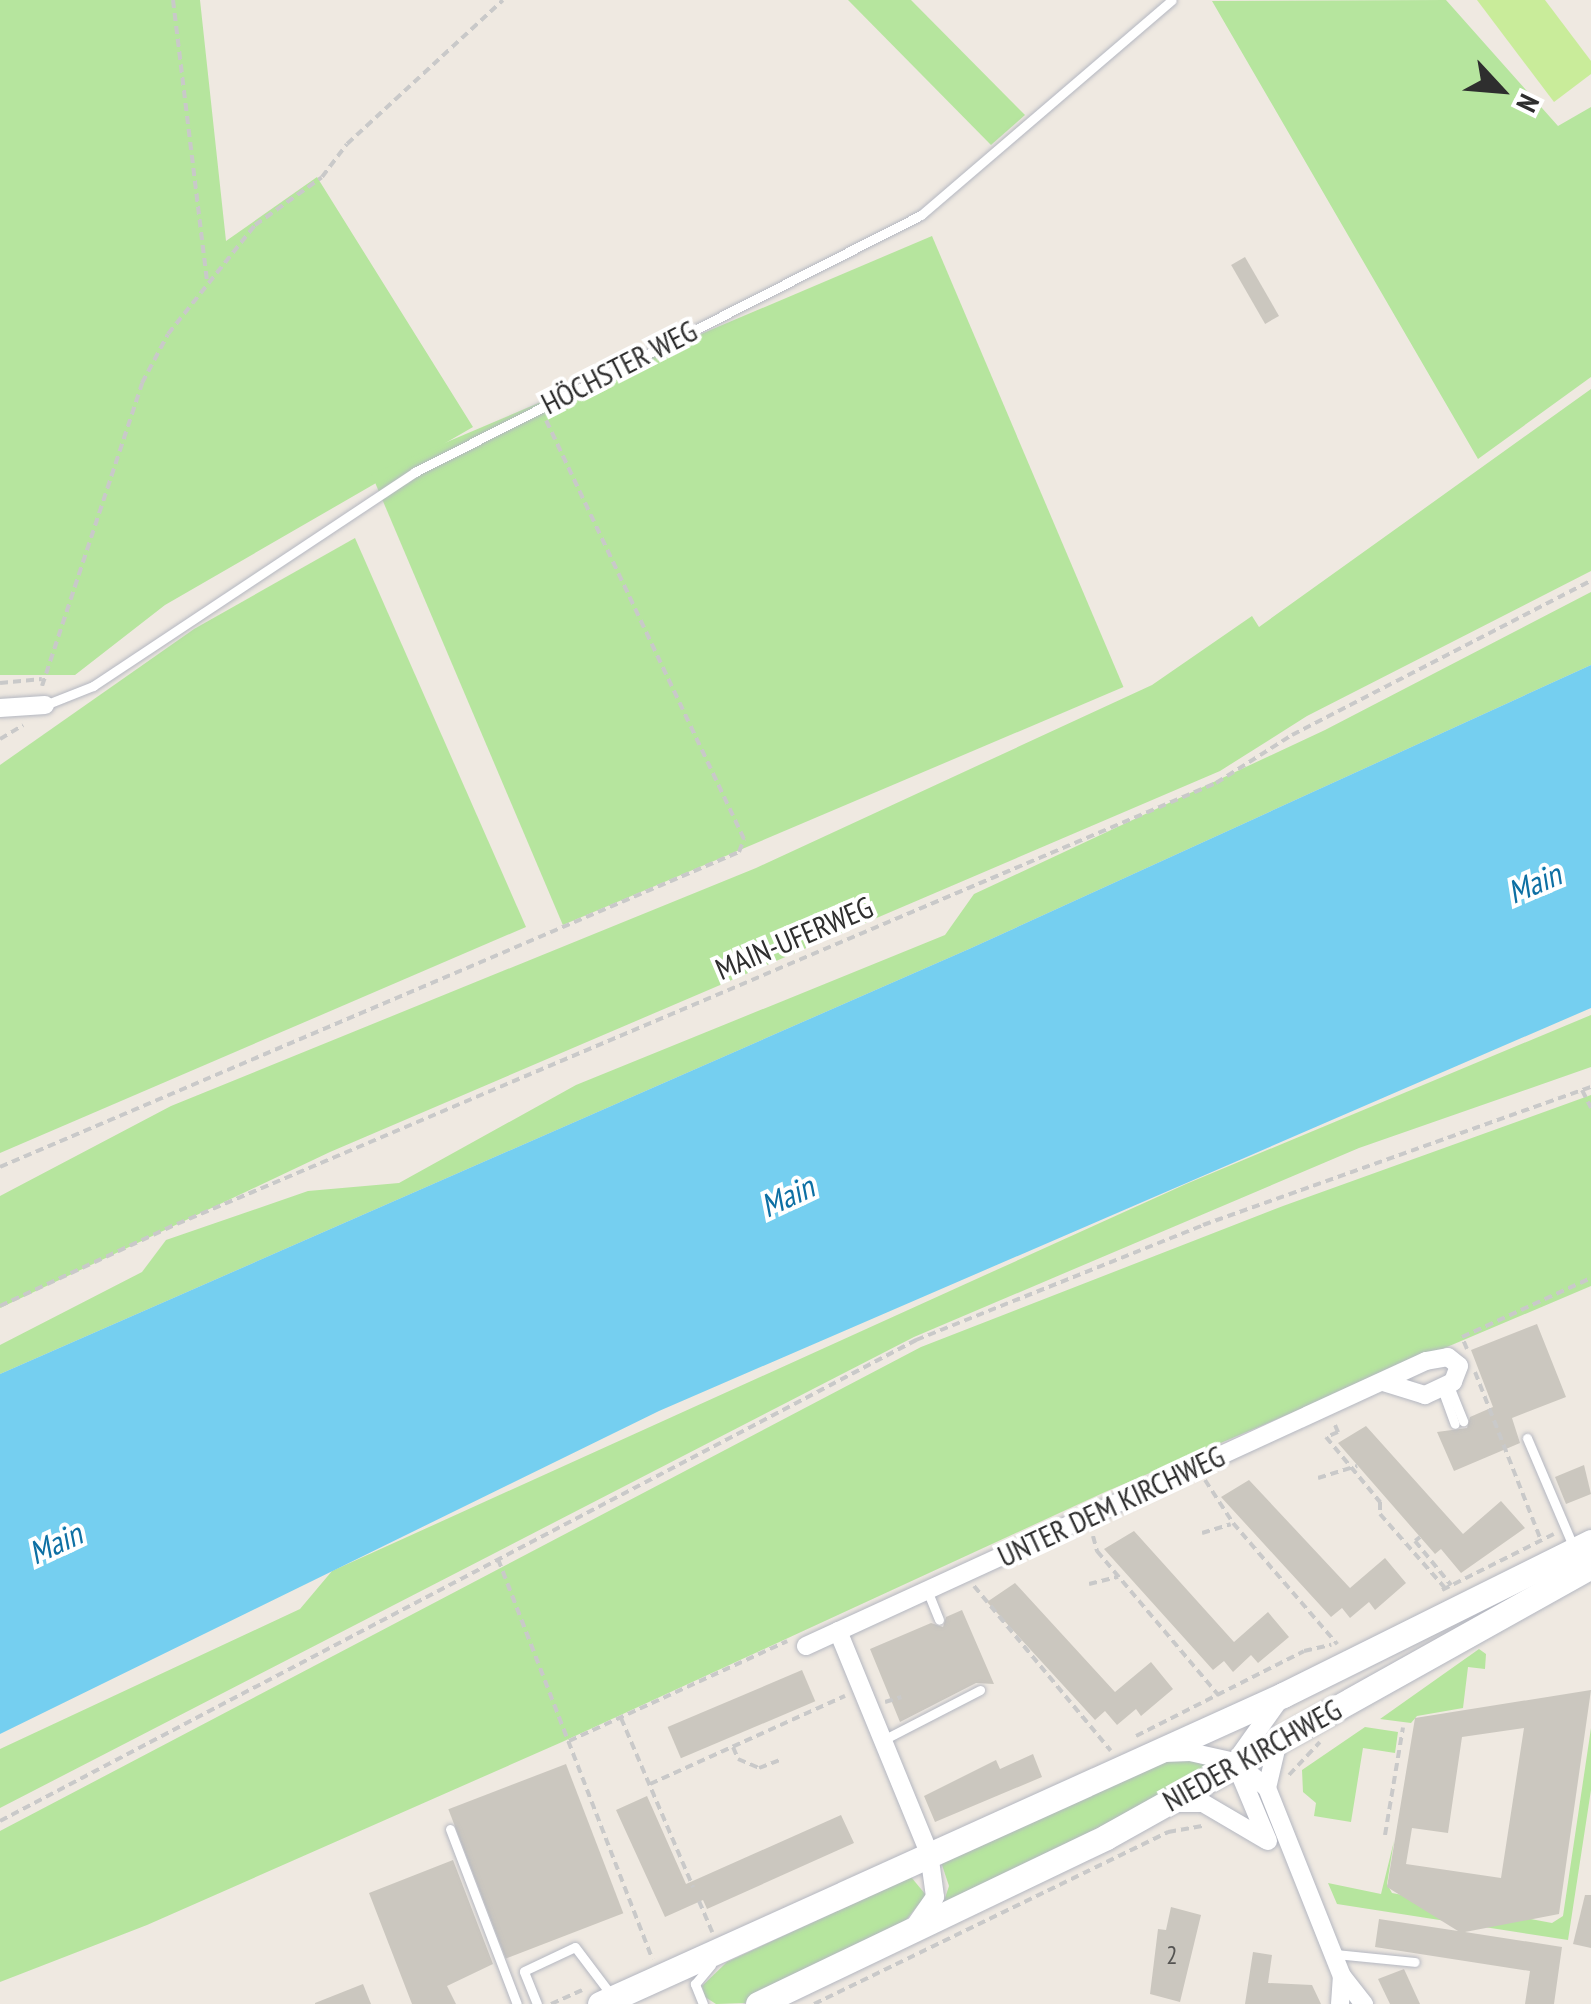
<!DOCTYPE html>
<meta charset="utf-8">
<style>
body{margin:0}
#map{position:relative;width:1591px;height:2004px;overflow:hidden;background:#efe9e1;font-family:"PT Sans Narrow",sans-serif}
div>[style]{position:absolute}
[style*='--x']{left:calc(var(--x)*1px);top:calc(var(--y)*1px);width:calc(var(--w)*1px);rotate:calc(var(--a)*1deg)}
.green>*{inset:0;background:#b6e59e;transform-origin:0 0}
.pitch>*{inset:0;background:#c9ec9a}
.water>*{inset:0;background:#75cff0}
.building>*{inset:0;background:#cbc7bf;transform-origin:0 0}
.path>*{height:4px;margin-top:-2px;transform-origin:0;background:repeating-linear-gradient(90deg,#c9c9c9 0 8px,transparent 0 13px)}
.roads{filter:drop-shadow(0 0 2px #b4b7c1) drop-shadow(0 0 2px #b4b7c1)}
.service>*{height:9px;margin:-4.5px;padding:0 4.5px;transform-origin:4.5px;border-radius:4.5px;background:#fff}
.minor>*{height:18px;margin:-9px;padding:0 9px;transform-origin:9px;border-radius:9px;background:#fff}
.secondary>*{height:25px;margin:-12.5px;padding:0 12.5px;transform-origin:12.5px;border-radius:12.5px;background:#fff}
span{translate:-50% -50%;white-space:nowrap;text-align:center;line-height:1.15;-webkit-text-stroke:8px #fff;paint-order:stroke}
.number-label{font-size:25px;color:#555452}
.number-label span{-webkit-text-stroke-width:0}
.street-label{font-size:30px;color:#2e2e2e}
.water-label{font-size:32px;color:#0d6fa3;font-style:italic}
.north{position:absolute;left:1451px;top:40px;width:100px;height:100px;-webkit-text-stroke:8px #fff;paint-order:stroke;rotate:116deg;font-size:28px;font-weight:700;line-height:40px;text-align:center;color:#2e2e2e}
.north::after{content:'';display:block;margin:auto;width:35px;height:45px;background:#2e2e2e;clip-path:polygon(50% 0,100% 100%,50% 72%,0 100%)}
</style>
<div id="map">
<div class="green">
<i style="clip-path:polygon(0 0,200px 0,226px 241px,317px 177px,473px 427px,165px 605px,75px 675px,0 675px)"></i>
<i style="clip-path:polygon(848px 0,911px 0,1025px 115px,991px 145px)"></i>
<i style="clip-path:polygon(1446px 0,1558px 126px,1591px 107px,1591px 377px,1478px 459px,1212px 1px)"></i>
<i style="left:932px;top:236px;width:490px;height:609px;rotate:67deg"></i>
<i style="clip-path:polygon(1591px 389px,1591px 571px,1307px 716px,1220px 771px,330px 1152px,0 1308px,0 1196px,171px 1106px,756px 868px,1152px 685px,1252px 616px,1259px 627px)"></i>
<i style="clip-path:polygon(355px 538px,526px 927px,0 1153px,0 765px,194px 629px)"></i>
<i style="clip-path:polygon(1591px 592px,1591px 665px,969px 949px,0 1374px,0 1345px,142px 1272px,166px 1240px,308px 1191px,399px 1183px,576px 1085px,945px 935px,974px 894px,1325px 730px)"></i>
<i style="clip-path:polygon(1591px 1015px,1591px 1067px,1359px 1148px,914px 1337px,0 1808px,0 1749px,300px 1609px,332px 1571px,1186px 1184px)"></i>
<i style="clip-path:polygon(1591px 1095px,1591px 1286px,1105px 1492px,562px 1742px,147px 1925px,0 1982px,0 1831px,921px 1347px,1283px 1206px)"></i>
<i style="left:1532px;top:1573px;width:10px;height:265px;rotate:66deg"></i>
<i style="clip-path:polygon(1479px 1649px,1486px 1654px,1485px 1669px,1468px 1667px,1463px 1708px,1417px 1716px,1411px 1723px,1380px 1719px)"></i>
<i style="clip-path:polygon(1365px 1727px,1398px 1732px,1395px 1753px,1363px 1748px,1351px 1822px,1314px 1816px,1316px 1803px,1303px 1792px,1302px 1770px)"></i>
<i style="clip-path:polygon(1591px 1728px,1591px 1790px,1568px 1940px,1337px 1904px,1328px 1883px,1381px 1894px,1394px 1841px,1387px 1884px,1392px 1893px,1552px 1923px,1563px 1916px)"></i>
<i style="clip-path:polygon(1158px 1758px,1213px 1761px,1139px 1807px,942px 1907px,949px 1886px,940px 1859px)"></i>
<i style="clip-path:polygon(911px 1877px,926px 1895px,902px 1925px,745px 2003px,716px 2004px,705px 1997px,702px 1986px,727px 1962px)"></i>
</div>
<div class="pitch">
<i style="clip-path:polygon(1477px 0,1545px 0,1591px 61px,1591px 74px,1554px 102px)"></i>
</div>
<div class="water">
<i style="clip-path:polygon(1591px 665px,1591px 1008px,659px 1411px,0 1734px,0 1374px,969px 949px)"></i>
</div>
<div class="building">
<i style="left:1245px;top:257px;width:68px;height:16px;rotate:60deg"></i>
<i style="clip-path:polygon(1537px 1324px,1566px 1397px,1512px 1418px,1520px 1443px,1454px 1471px,1437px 1432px,1467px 1428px,1470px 1417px,1493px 1407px,1471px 1350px)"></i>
<i style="clip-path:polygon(1366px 1426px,1463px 1534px,1501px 1501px,1525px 1528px,1461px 1573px,1441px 1549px,1435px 1554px,1338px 1443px)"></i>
<i style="clip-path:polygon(1584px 1465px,1591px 1494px,1566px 1504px,1555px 1477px)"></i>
<i style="clip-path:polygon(1249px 1480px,1350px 1588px,1385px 1558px,1406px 1583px,1375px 1610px,1369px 1602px,1350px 1618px,1342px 1608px,1331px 1617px,1221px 1497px)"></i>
<i style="clip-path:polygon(1134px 1531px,1234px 1642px,1268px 1612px,1289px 1637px,1258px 1663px,1251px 1655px,1233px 1672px,1224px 1661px,1213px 1670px,1104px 1549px)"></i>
<i style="clip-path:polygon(1015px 1583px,1115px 1692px,1151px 1662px,1173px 1689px,1141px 1716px,1136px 1709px,1117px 1725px,1105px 1711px,1095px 1720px,987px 1602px)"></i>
<i style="clip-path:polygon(962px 1610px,994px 1684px,976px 1683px,900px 1722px,870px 1649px,931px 1623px,943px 1627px,946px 1617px)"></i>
<i style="left:802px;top:1670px;width:34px;height:146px;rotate:67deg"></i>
<i style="clip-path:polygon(evenodd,1591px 1690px,1559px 1914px,1465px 1932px,1562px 1947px,1554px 2004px,1525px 2004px,1530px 1971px,1375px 1947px,1379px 1919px,1458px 1931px,1387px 1887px,1415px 1718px,1591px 1690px,1524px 1728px,1501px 1878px,1406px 1864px,1412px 1828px,1448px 1833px,1462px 1737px,1524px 1728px)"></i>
<i style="clip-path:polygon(1033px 1754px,1042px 1777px,935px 1822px,924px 1796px,996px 1760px,1000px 1769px)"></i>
<i style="left:566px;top:1764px;width:160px;height:126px;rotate:69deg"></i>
<i style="clip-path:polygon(647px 1796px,686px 1884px,841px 1815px,854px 1843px,707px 1909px,703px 1900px,665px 1917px,616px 1810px)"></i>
<i style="clip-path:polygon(453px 1860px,493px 1964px,447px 1986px,456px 2004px,412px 2004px,369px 1893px)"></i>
<i style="clip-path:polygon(1585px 1895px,1591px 1895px,1591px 1948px,1573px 1944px)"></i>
<i style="clip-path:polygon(1171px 1907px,1201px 1915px,1180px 2002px,1150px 1994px,1158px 1929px,1166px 1930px)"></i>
<i style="clip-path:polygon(1253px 1952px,1272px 1955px,1268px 1983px,1312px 1985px,1321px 2004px,1245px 2004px)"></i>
<i style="clip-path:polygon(1404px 1969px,1420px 2004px,1390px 2004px,1378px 1979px)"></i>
<i style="clip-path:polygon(363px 1984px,371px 2004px,315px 2004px,315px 2003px)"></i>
</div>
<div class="path">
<i style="--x:173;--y:0;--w:285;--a:83.1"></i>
<i style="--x:0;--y:683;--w:42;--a:-5.4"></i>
<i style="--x:42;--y:686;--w:319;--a:-71.7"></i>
<i style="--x:142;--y:383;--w:55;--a:-62"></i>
<i style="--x:168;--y:334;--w:139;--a:-51.4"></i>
<i style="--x:255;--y:225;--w:82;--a:-35.6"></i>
<i style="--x:322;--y:177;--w:41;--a:-52.9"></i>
<i style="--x:347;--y:144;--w:212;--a:-42.7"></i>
<i style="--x:0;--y:739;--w:27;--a:-31"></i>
<i style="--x:1582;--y:1090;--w:20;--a:63"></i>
<i style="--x:0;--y:1167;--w:803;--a:-23.09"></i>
<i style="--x:739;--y:852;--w:14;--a:-69"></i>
<i style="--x:744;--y:839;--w:463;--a:-115.3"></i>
<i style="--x:0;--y:1306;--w:195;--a:-24.9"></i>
<i style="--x:177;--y:1224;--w:1129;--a:-23"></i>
<i style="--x:1216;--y:783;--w:90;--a:-32.3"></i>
<i style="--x:1292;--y:735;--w:336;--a:-27.3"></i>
<i style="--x:1467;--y:1349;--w:13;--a:-113"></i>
<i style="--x:1462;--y:1337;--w:142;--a:-24.6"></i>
<i style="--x:1475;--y:1372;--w:180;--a:68.6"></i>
<i style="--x:1335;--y:1425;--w:8;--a:67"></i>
<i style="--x:1338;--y:1432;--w:13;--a:157"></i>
<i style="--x:1326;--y:1437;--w:85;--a:50.3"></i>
<i style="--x:1380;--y:1502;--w:12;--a:90"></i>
<i style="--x:1380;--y:1514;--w:98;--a:48.7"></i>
<i style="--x:1318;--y:1478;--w:41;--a:-17.1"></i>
<i style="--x:1205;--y:1480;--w:51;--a:56.9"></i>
<i style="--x:1233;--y:1523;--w:160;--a:49.3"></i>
<i style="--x:1202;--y:1533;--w:30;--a:-17"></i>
<i style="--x:1093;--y:1536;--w:16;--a:75"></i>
<i style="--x:1097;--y:1551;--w:189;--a:49.9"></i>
<i style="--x:1420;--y:1537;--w:6;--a:141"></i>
<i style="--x:1415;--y:1541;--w:57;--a:50.7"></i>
<i style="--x:498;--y:1559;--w:429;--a:68.9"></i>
<i style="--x:1089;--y:1584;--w:30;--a:-14"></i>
<i style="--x:974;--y:1586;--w:214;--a:50.3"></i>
<i style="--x:1442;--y:1590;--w:125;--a:-26.6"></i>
<i style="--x:885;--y:1702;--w:17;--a:-17"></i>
<i style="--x:621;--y:1718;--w:184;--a:66.9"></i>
<i style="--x:1136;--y:1736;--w:188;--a:-26.8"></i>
<i style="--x:1304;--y:1651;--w:28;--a:-13"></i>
<i style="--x:569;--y:1741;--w:240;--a:-24.6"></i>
<i style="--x:733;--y:1747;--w:13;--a:67"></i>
<i style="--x:738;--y:1759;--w:23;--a:23"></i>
<i style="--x:759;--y:1768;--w:22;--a:-21"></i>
<i style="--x:1289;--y:1775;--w:45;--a:-46.8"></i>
<i style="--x:650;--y:1784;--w:214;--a:-24.3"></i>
<i style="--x:0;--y:1821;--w:1035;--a:-27.7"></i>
<i style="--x:916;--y:1340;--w:309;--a:-21.8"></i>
<i style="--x:1203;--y:1225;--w:412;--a:-19.6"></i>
<i style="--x:1385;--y:1835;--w:109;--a:-80.5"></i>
<i style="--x:699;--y:1901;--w:34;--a:67"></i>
<i style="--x:551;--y:2004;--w:34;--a:-24"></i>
<i style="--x:814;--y:2004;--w:394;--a:-25.9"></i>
<i style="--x:1168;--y:1832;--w:36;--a:-10"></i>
</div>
<div class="roads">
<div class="service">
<i style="--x:45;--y:705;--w:52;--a:-21.6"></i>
<i style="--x:93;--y:686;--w:387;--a:-33.6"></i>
<i style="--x:415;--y:472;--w:568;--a:-26.93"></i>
<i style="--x:921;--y:215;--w:330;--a:-40.6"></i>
<i style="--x:1449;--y:1386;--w:38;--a:68"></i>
<i style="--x:1442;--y:1389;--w:37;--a:70"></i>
<i style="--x:1527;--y:1438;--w:117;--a:66.9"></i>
<i style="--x:927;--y:1590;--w:32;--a:68"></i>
<i style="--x:885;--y:1739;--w:107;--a:-27.3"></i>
<i style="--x:450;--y:1829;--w:187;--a:69.1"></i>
<i style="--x:1335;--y:1954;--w:80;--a:5.7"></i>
<i style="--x:537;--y:2004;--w:35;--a:-112"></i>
<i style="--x:524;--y:1971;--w:56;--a:-25.2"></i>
<i style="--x:575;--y:1947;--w:61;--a:52.9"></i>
<i style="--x:703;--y:2004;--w:22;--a:-112"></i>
<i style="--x:695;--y:1984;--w:25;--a:-50"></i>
</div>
<div class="minor">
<i style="--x:0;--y:708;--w:45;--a:-3.8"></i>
<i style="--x:838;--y:1631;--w:240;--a:67.7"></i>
<i style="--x:929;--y:1853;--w:44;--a:82.2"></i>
<i style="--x:935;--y:1897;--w:35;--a:125"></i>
<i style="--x:806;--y:1646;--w:682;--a:-24.69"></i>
<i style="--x:1426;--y:1361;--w:22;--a:-10"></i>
<i style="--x:1448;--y:1357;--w:14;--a:39"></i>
<i style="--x:1459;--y:1366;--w:17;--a:111"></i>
<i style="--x:1453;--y:1382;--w:31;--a:155"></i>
<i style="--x:1425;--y:1395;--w:44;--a:-162.8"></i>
<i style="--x:1164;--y:1753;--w:26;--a:-2"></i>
<i style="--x:1190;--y:1752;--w:46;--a:12.5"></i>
<i style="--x:1235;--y:1762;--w:41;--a:39.1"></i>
<i style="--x:1267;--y:1788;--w:202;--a:68.3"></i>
<i style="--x:1342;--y:1976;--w:36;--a:52"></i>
<i style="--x:1267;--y:1788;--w:52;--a:-76.8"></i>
<i style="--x:1172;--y:1803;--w:31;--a:0"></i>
<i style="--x:1203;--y:1803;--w:73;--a:30.4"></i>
<i style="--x:1268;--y:1841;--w:86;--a:-112.7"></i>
<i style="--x:1235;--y:1762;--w:77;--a:-54.5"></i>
<i style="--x:1340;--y:2004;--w:28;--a:-86"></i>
</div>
<div class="secondary">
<i style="--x:600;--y:2004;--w:750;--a:-24.34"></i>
<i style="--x:1283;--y:1695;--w:344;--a:-26.4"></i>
<i style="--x:758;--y:2004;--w:386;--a:-25.6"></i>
<i style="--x:1106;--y:1837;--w:556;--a:-29.19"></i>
</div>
</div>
<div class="number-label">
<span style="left:1172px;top:1955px">2</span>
</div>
<div class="street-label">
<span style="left:619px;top:367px;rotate:-27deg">HÖCHSTER WEG</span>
<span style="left:794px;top:938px;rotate:-23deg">MAIN-UFERWEG</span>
<span style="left:1111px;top:1506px;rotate:-25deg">UNTER DEM KIRCHWEG</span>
<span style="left:1252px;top:1755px;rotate:-29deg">NIEDER KIRCHWEG</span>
</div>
<div class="water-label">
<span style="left:1534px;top:883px;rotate:-23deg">Main</span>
<span style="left:787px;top:1196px;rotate:-25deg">Main</span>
<span style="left:55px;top:1543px;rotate:-25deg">Main</span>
</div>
<div class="north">N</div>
</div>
